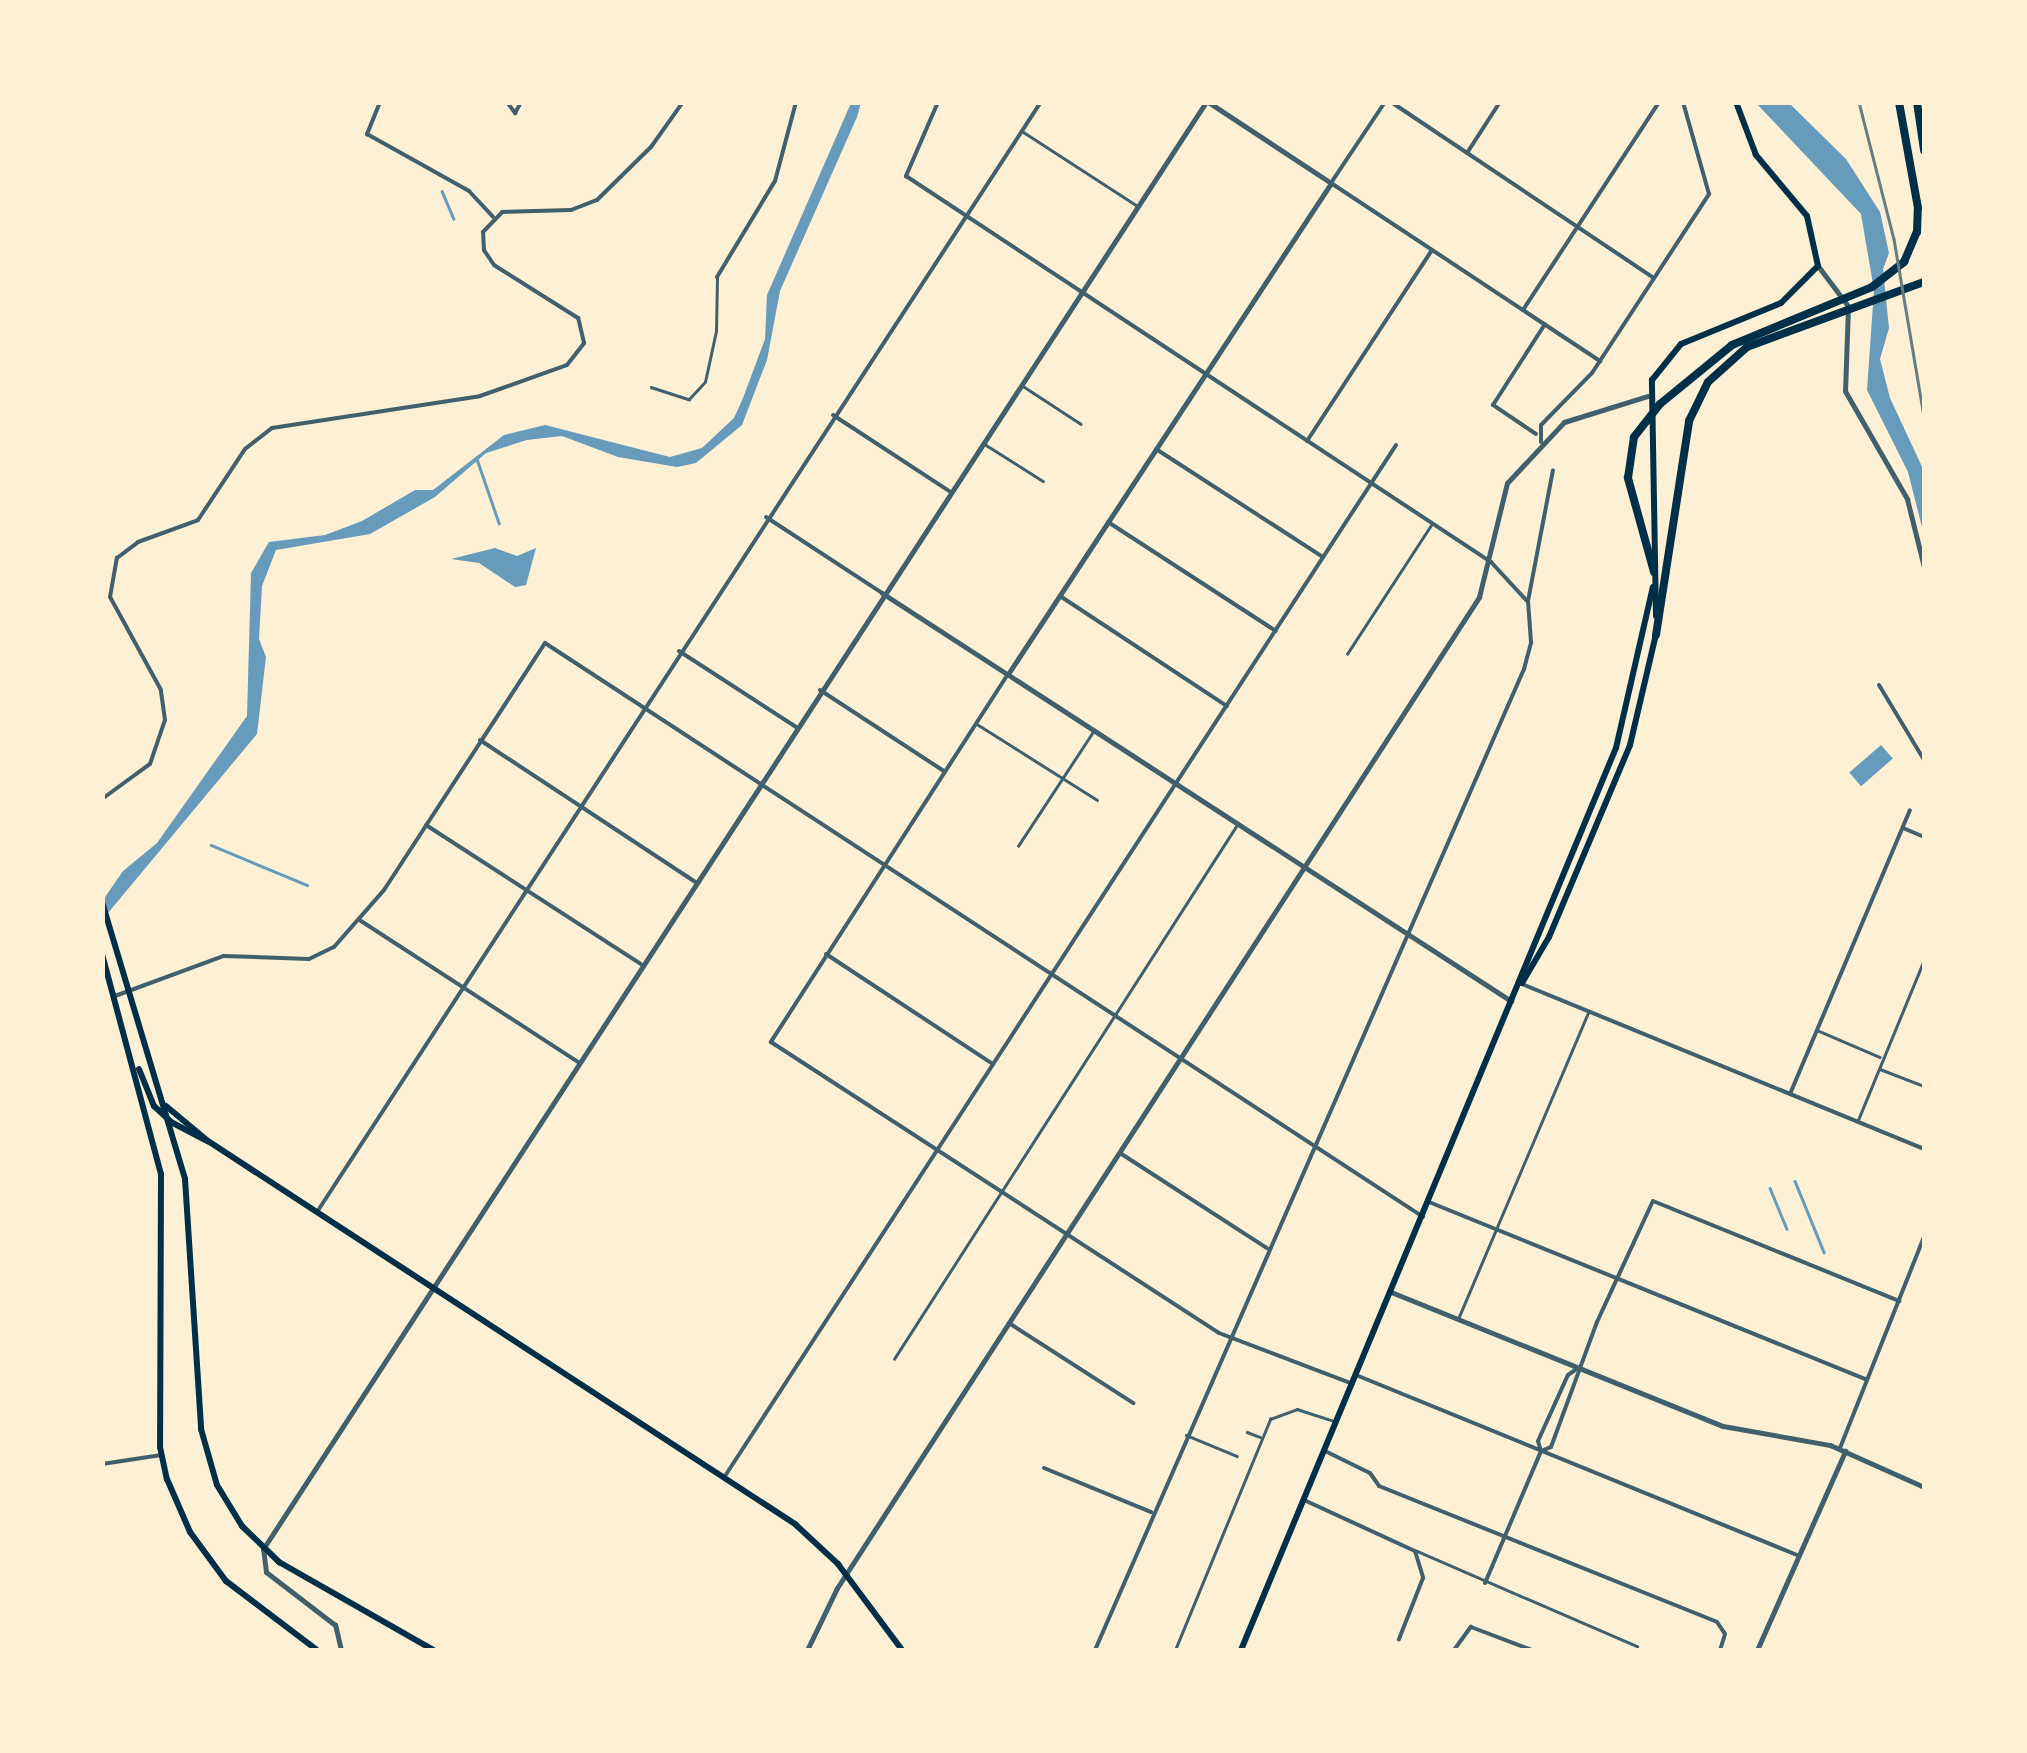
<!DOCTYPE html>
<style>
body{margin:0}
#map{position:relative;width:2027px;height:1753px;overflow:hidden;background:#fdf0d5;font-family:"Public Sans",sans-serif}
div>[style]{position:absolute}
[style*='--x']{left:calc(var(--x)*1px);top:calc(var(--y)*1px);width:calc(var(--w)*1px);rotate:calc(var(--a)*1deg)}
.water>*{inset:0;background:#669bbc;transform-origin:0 0}
.stream>*{height:2.5px;margin:-1.25px;padding:0 1.25px;transform-origin:1.25px;border-radius:1.25px;background:#669bbc}
.service>*{height:2.5px;margin:-1.25px;padding:0 1.25px;transform-origin:1.25px;border-radius:1.25px;background:#3f606c}
.minor>*{height:4px;margin:-2px;padding:0 2px;transform-origin:2px;border-radius:2px;background:#3f606c}
.tertiary>*{height:5px;margin:-2.5px;padding:0 2.5px;transform-origin:2.5px;border-radius:2.5px;background:#3f606c}
.secondary>*{height:6px;margin:-3px;padding:0 3px;transform-origin:3px;border-radius:3px;background:#003049}
.primary>*{height:6px;margin:-3px;padding:0 3px;transform-origin:3px;border-radius:3px;background:#003049}
.motorway>*{height:8px;margin:-4px;padding:0 4px;transform-origin:4px;border-radius:4px;background:#003049}
.tram>*{height:2.5px;margin:-1.25px;padding:0 1.25px;transform-origin:1.25px;border-radius:1.25px;background:#657d81}
span{translate:-50% -50%;white-space:nowrap;text-align:center;line-height:1.15;-webkit-text-stroke:10px #fdf0d5;paint-order:stroke}
.frame{position:absolute;inset:0;border:105px solid #fdf0d5;pointer-events:none}
</style>
<div id="map">
<div class="water">
<i style="clip-path:polygon(851px 103px,861px 103px,857px 117px,780px 291px,767px 360px,742px 425px,696px 463px,677px 467px,618px 457px,562px 436px,527px 440px,486px 453px,435px 497px,370px 534px,276px 550px,262px 586px,259px 639px,266px 657px,257px 734px,103px 919px,103px 900px,123px 871px,157px 843px,247px 716px,251px 573px,269px 542px,325px 535px,362px 521px,415px 490px,433px 490px,504px 435px,545px 425px,670px 457px,702px 448px,734px 418px,743px 398px,765px 339px,767px 295px)"></i>
<i style="clip-path:polygon(1756px 103px,1789px 103px,1846px 159px,1880px 212px,1889px 253px,1883px 269px,1889px 328px,1880px 359px,1890px 398px,1924px 471px,1924px 535px,1908px 472px,1867px 390px,1874px 290px,1861px 214px)"></i>
<i style="clip-path:polygon(495px 548px,517px 556px,536px 548px,526px 585px,515px 587px,479px 563px,451px 559px)"></i>
<i style="left:1881px;top:745px;width:18px;height:42px;rotate:49deg"></i>
</div>
<div class="stream">
<i style="--x:442;--y:191;--w:30;--a:67"></i>
<i style="--x:477;--y:459;--w:68;--a:71"></i>
<i style="--x:211;--y:845;--w:104;--a:22.6"></i>
<i style="--x:1795;--y:1181;--w:77;--a:67.8"></i>
<i style="--x:1770;--y:1188;--w:44;--a:67.5"></i>
</div>
<div class="service">
<i style="--x:1022;--y:131;--w:136;--a:33"></i>
<i style="--x:1023;--y:386;--w:69;--a:33.2"></i>
<i style="--x:651;--y:387;--w:40;--a:18"></i>
<i style="--x:689;--y:399;--w:23;--a:-47"></i>
<i style="--x:705;--y:382;--w:52;--a:-77.8"></i>
<i style="--x:716;--y:331;--w:53;--a:-88.9"></i>
<i style="--x:983;--y:443;--w:71;--a:32.3"></i>
<i style="--x:1347;--y:654;--w:154;--a:-56.9"></i>
<i style="--x:977;--y:724;--w:142;--a:32.3"></i>
<i style="--x:1018;--y:846;--w:136;--a:-56.7"></i>
<i style="--x:1819;--y:1031;--w:66;--a:23.1"></i>
<i style="--x:1880;--y:1069;--w:47;--a:21.1"></i>
<i style="--x:1858;--y:1120;--w:173;--a:-67.6"></i>
<i style="--x:1458;--y:1319;--w:332;--a:-67"></i>
<i style="--x:894;--y:1359;--w:635;--a:-57.29"></i>
<i style="--x:1247;--y:1432;--w:14;--a:21"></i>
<i style="--x:1186;--y:1435;--w:55;--a:22.4"></i>
<i style="--x:1417;--y:1551;--w:240;--a:23.4"></i>
<i style="--x:1175;--y:1650;--w:250;--a:-67.6"></i>
<i style="--x:1270;--y:1419;--w:29;--a:-20"></i>
<i style="--x:1297;--y:1409;--w:38;--a:18"></i>
</div>
<div class="minor">
<i style="--x:380;--y:102;--w:35;--a:112"></i>
<i style="--x:367;--y:134;--w:117;--a:29.2"></i>
<i style="--x:469;--y:191;--w:35;--a:47"></i>
<i style="--x:507;--y:102;--w:14;--a:54"></i>
<i style="--x:515;--y:113;--w:13;--a:-61"></i>
<i style="--x:938;--y:102;--w:81;--a:113.4"></i>
<i style="--x:906;--y:176;--w:701;--a:33.42"></i>
<i style="--x:1491;--y:562;--w:53;--a:47.3"></i>
<i style="--x:1385;--y:102;--w:97;--a:123.7"></i>
<i style="--x:1331;--y:183;--w:323;--a:33.5"></i>
<i style="--x:1391;--y:102;--w:316;--a:33.8"></i>
<i style="--x:1467;--y:153;--w:61;--a:-57.1"></i>
<i style="--x:717;--y:277;--w:112;--a:-58.9"></i>
<i style="--x:775;--y:181;--w:82;--a:-75.1"></i>
<i style="--x:1523;--y:310;--w:249;--a:-56.8"></i>
<i style="--x:833;--y:415;--w:139;--a:33.2"></i>
<i style="--x:1536;--y:434;--w:52;--a:-146"></i>
<i style="--x:1493;--y:405;--w:96;--a:-57.3"></i>
<i style="--x:1307;--y:441;--w:228;--a:-56.8"></i>
<i style="--x:1541;--y:442;--w:17;--a:-90"></i>
<i style="--x:1541;--y:425;--w:73;--a:-45.6"></i>
<i style="--x:1592;--y:373;--w:214;--a:-56.8"></i>
<i style="--x:1709;--y:194;--w:96;--a:-105.8"></i>
<i style="--x:1156;--y:449;--w:199;--a:32.9"></i>
<i style="--x:766;--y:517;--w:139;--a:33.2"></i>
<i style="--x:1108;--y:522;--w:200;--a:33"></i>
<i style="--x:1060;--y:596;--w:200;--a:33.4"></i>
<i style="--x:679;--y:651;--w:140;--a:33"></i>
<i style="--x:1008;--y:674;--w:438;--a:122.8"></i>
<i style="--x:771;--y:1042;--w:534;--a:33.01"></i>
<i style="--x:1219;--y:1333;--w:143;--a:20.8"></i>
<i style="--x:1879;--y:685;--w:87;--a:59"></i>
<i style="--x:820;--y:690;--w:148;--a:33.2"></i>
<i style="--x:480;--y:740;--w:258;--a:33.4"></i>
<i style="--x:102;--y:799;--w:59;--a:-36.1"></i>
<i style="--x:150;--y:764;--w:46;--a:-71.2"></i>
<i style="--x:165;--y:720;--w:30;--a:-98"></i>
<i style="--x:161;--y:690;--w:106;--a:-118.7"></i>
<i style="--x:110;--y:597;--w:40;--a:-80"></i>
<i style="--x:117;--y:558;--w:26;--a:-37"></i>
<i style="--x:138;--y:542;--w:64;--a:-20.1"></i>
<i style="--x:198;--y:520;--w:85;--a:-56.5"></i>
<i style="--x:245;--y:449;--w:34;--a:-38"></i>
<i style="--x:272;--y:428;--w:210;--a:-8.7"></i>
<i style="--x:480;--y:396;--w:92;--a:-19.6"></i>
<i style="--x:567;--y:365;--w:28;--a:-52"></i>
<i style="--x:584;--y:343;--w:26;--a:-103"></i>
<i style="--x:578;--y:318;--w:99;--a:-147.8"></i>
<i style="--x:494;--y:265;--w:18;--a:-124"></i>
<i style="--x:484;--y:250;--w:18;--a:-93"></i>
<i style="--x:483;--y:232;--w:28;--a:-46"></i>
<i style="--x:502;--y:212;--w:69;--a:-1.7"></i>
<i style="--x:571;--y:210;--w:28;--a:-21"></i>
<i style="--x:597;--y:200;--w:76;--a:-44.5"></i>
<i style="--x:651;--y:147;--w:55;--a:-54.6"></i>
<i style="--x:426;--y:825;--w:257;--a:32.9"></i>
<i style="--x:1903;--y:828;--w:23;--a:23"></i>
<i style="--x:361;--y:921;--w:259;--a:33"></i>
<i style="--x:826;--y:954;--w:200;--a:33.4"></i>
<i style="--x:1522;--y:984;--w:435;--a:22.3"></i>
<i style="--x:115;--y:996;--w:116;--a:-20.2"></i>
<i style="--x:224;--y:956;--w:85;--a:2"></i>
<i style="--x:309;--y:959;--w:28;--a:-26"></i>
<i style="--x:334;--y:947;--w:76;--a:-48.7"></i>
<i style="--x:384;--y:890;--w:295;--a:-56.9"></i>
<i style="--x:545;--y:643;--w:1049;--a:33.17"></i>
<i style="--x:1790;--y:1094;--w:308;--a:-67.1"></i>
<i style="--x:1120;--y:1153;--w:175;--a:32.9"></i>
<i style="--x:1429;--y:1202;--w:471;--a:22.1"></i>
<i style="--x:317;--y:1212;--w:1325;--a:-56.89"></i>
<i style="--x:1009;--y:1323;--w:148;--a:32.8"></i>
<i style="--x:1356;--y:1375;--w:479;--a:22.2"></i>
<i style="--x:1840;--y:1448;--w:227;--a:-68.3"></i>
<i style="--x:1325;--y:1451;--w:50;--a:26.1"></i>
<i style="--x:1370;--y:1473;--w:16;--a:55"></i>
<i style="--x:1379;--y:1486;--w:364;--a:21.9"></i>
<i style="--x:1717;--y:1622;--w:14;--a:56"></i>
<i style="--x:1725;--y:1634;--w:17;--a:107"></i>
<i style="--x:1541;--y:1451;--w:11;--a:-22"></i>
<i style="--x:1551;--y:1447;--w:133;--a:-69.8"></i>
<i style="--x:1597;--y:1322;--w:133;--a:-65.2"></i>
<i style="--x:1653;--y:1201;--w:266;--a:22.1"></i>
<i style="--x:102;--y:1464;--w:60;--a:-8.7"></i>
<i style="--x:1044;--y:1468;--w:116;--a:22.4"></i>
<i style="--x:725;--y:1476;--w:1230;--a:-56.94"></i>
<i style="--x:1304;--y:1500;--w:122;--a:24.7"></i>
<i style="--x:1415;--y:1551;--w:28;--a:73"></i>
<i style="--x:1423;--y:1578;--w:66;--a:111.5"></i>
<i style="--x:1485;--y:1583;--w:143;--a:-67"></i>
<i style="--x:1541;--y:1451;--w:10;--a:-107"></i>
<i style="--x:1538;--y:1441;--w:72;--a:-65.6"></i>
<i style="--x:1568;--y:1375;--w:12;--a:-35"></i>
<i style="--x:1095;--y:1650;--w:1071;--a:-66.38"></i>
<i style="--x:1524;--y:669;--w:28;--a:-75"></i>
<i style="--x:1531;--y:642;--w:41;--a:-94.2"></i>
<i style="--x:1528;--y:601;--w:133;--a:-79.2"></i>
<i style="--x:1454;--y:1650;--w:29;--a:-54"></i>
<i style="--x:1471;--y:1627;--w:65;--a:20.7"></i>
</div>
<div class="tertiary">
<i style="--x:1818;--y:266;--w:50;--a:53.1"></i>
<i style="--x:1848;--y:306;--w:85;--a:92"></i>
<i style="--x:1845;--y:391;--w:125;--a:60.1"></i>
<i style="--x:1907;--y:499;--w:70;--a:76"></i>
<i style="--x:882;--y:593;--w:750;--a:32.97"></i>
<i style="--x:1008;--y:674;--w:588;--a:-56.66"></i>
<i style="--x:1331;--y:183;--w:147;--a:-146.6"></i>
<i style="--x:1391;--y:1292;--w:358;--a:22"></i>
<i style="--x:1723;--y:1426;--w:109;--a:10.1"></i>
<i style="--x:1830;--y:1445;--w:103;--a:24.1"></i>
<i style="--x:341;--y:1650;--w:26;--a:-103"></i>
<i style="--x:335;--y:1625;--w:87;--a:-142.5"></i>
<i style="--x:266;--y:1572;--w:23;--a:-97"></i>
<i style="--x:263;--y:1549;--w:1727;--a:-56.91"></i>
<i style="--x:807;--y:1650;--w:69;--a:-64.2"></i>
<i style="--x:837;--y:1588;--w:1181;--a:-57.06"></i>
<i style="--x:1479;--y:597;--w:117;--a:-76.2"></i>
<i style="--x:1507;--y:483;--w:83;--a:-46.9"></i>
<i style="--x:1564;--y:422;--w:88;--a:-17.2"></i>
<i style="--x:1757;--y:1650;--w:218;--a:-66.1"></i>
</div>
<div class="secondary">
<i style="--x:1656;--y:616;--w:236;--a:-91"></i>
<i style="--x:1652;--y:380;--w:46;--a:-51.1"></i>
<i style="--x:1681;--y:344;--w:108;--a:-22.3"></i>
<i style="--x:1781;--y:303;--w:52;--a:-45"></i>
<i style="--x:1818;--y:266;--w:51;--a:-102.4"></i>
<i style="--x:1807;--y:216;--w:80;--a:-129.9"></i>
<i style="--x:1756;--y:155;--w:57;--a:-110.7"></i>
<i style="--x:1522;--y:983;--w:53;--a:-59.6"></i>
<i style="--x:1549;--y:937;--w:208;--a:-67.1"></i>
<i style="--x:1630;--y:745;--w:114;--a:-76.8"></i>
<i style="--x:166;--y:1106;--w:55;--a:39.8"></i>
<i style="--x:208;--y:1141;--w:701;--a:33.12"></i>
<i style="--x:795;--y:1524;--w:59;--a:42.9"></i>
<i style="--x:838;--y:1564;--w:107;--a:53.3"></i>
<i style="--x:171;--y:1122;--w:41;--a:27.8"></i>
<i style="--x:1241;--y:1650;--w:977;--a:-67.43"></i>
<i style="--x:1616;--y:748;--w:165;--a:-77.1"></i>
</div>
<div class="primary">
<i style="--x:102;--y:902;--w:289;--a:73.3"></i>
<i style="--x:185;--y:1179;--w:251;--a:86.3"></i>
<i style="--x:201;--y:1429;--w:58;--a:74.1"></i>
<i style="--x:217;--y:1485;--w:48;--a:58.6"></i>
<i style="--x:242;--y:1526;--w:52;--a:44.2"></i>
<i style="--x:279;--y:1562;--w:177;--a:29.7"></i>
<i style="--x:102;--y:954;--w:228;--a:75"></i>
<i style="--x:161;--y:1174;--w:273;--a:90.2"></i>
<i style="--x:160;--y:1447;--w:33;--a:78"></i>
<i style="--x:167;--y:1479;--w:58;--a:66.5"></i>
<i style="--x:190;--y:1532;--w:61;--a:53.7"></i>
<i style="--x:226;--y:1581;--w:114;--a:37.2"></i>
<i style="--x:139;--y:1069;--w:40;--a:68"></i>
<i style="--x:154;--y:1106;--w:22;--a:43"></i>
</div>
<div class="motorway">
<i style="--x:1917;--y:102;--w:49;--a:81.7"></i>
<i style="--x:1654;--y:572;--w:98;--a:-105.5"></i>
<i style="--x:1628;--y:478;--w:41;--a:-81.7"></i>
<i style="--x:1634;--y:437;--w:42;--a:-51.8"></i>
<i style="--x:1660;--y:404;--w:93;--a:-39.3"></i>
<i style="--x:1732;--y:345;--w:152;--a:-22.5"></i>
<i style="--x:1872;--y:287;--w:41;--a:-38"></i>
<i style="--x:1904;--y:262;--w:33;--a:-67"></i>
<i style="--x:1917;--y:232;--w:24;--a:-88"></i>
<i style="--x:1918;--y:208;--w:108;--a:-100.2"></i>
<i style="--x:1656;--y:635;--w:217;--a:-81.2"></i>
<i style="--x:1689;--y:421;--w:43;--a:-64"></i>
<i style="--x:1708;--y:382;--w:52;--a:-41.9"></i>
<i style="--x:1747;--y:347;--w:189;--a:-20.2"></i>
</div>
<div class="tram">
<i style="--x:1859;--y:102;--w:141;--a:75.7"></i>
<i style="--x:1894;--y:239;--w:180;--a:80.4"></i>
</div>
<div class="frame"></div>
</div>
